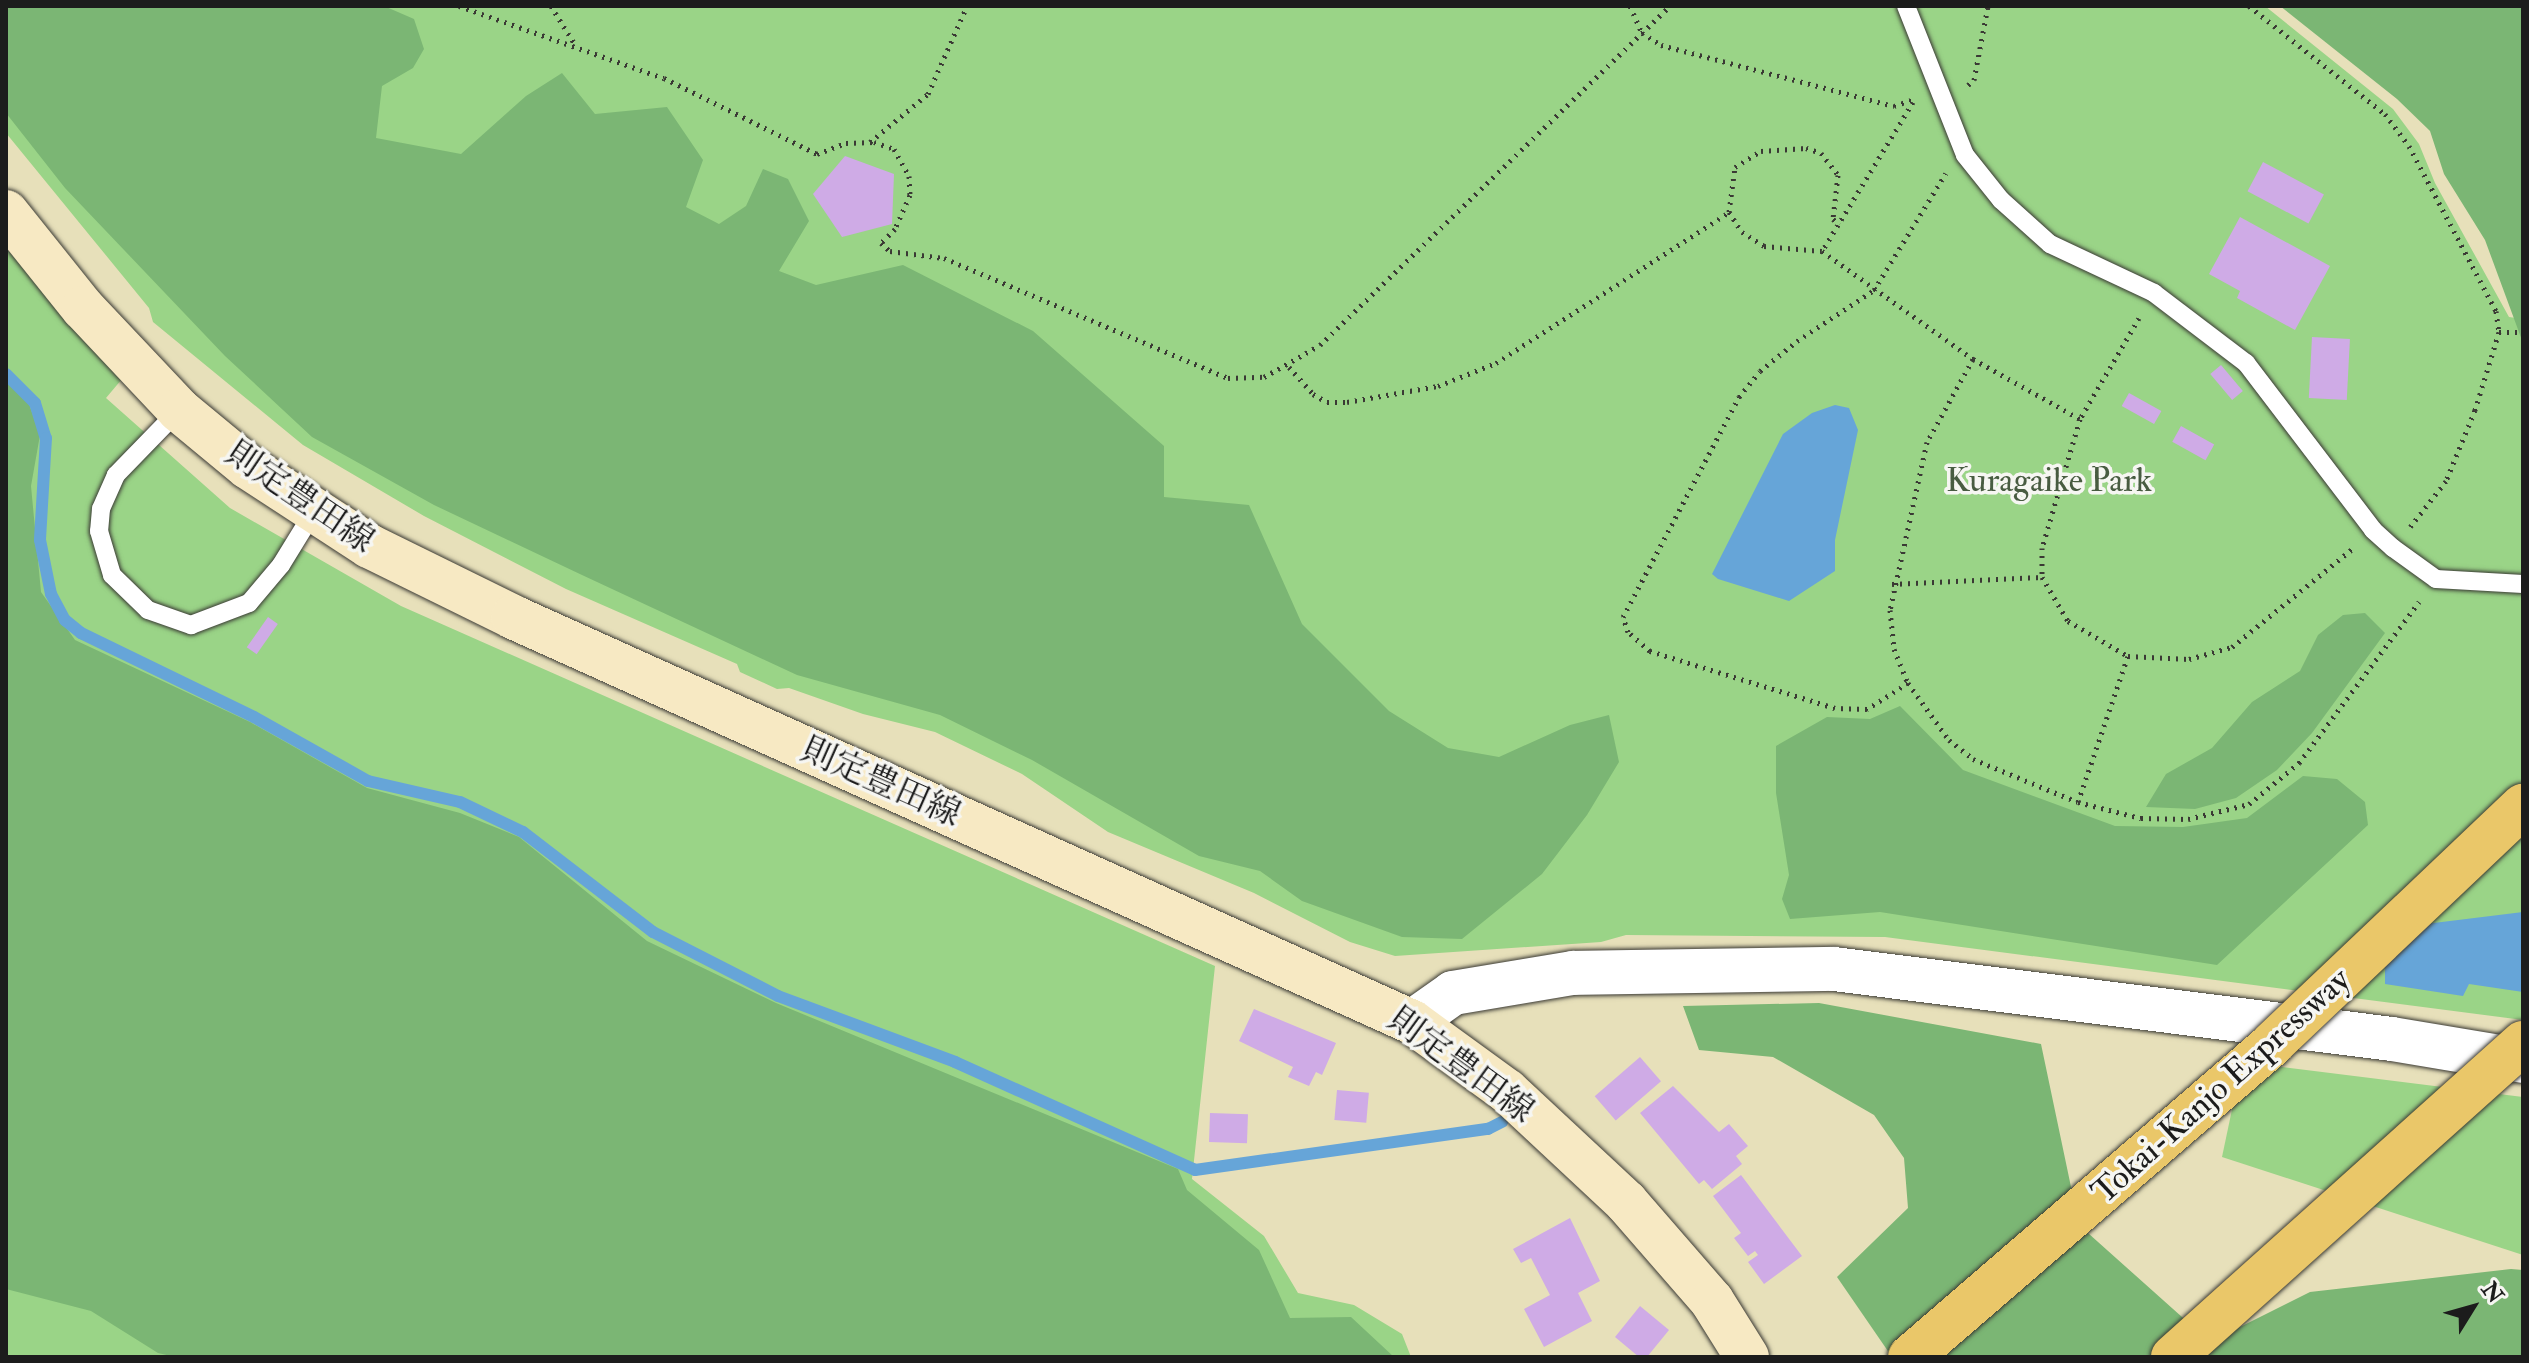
<!DOCTYPE html>
<meta charset="utf-8">
<style>
body{margin:0}
#map{position:relative;width:2529px;height:1363px;overflow:hidden;background:#e7e0ba;font-family:"IM FELL Double Pica","Noto Serif JP",serif}
div>[style]{position:absolute}
[style*='--x']{left:calc(var(--x)*1px);top:calc(var(--y)*1px);width:calc(var(--w)*1px);rotate:calc(var(--a)*1deg)}
.green>*{inset:0;background:#9ad487}
.forest>*{inset:0;background:#7bb674}
.water>*{inset:0;background:#66a5d8}
.stream>*{height:12px;margin:-6px;padding:0 6px;transform-origin:6px;border-radius:6px;background:#66a5d8}
.building>*{inset:0;background:#cfabe6;transform-origin:0 0}
.path>*{height:5px;margin-top:-2.5px;transform-origin:0;background:repeating-linear-gradient(90deg,#3a3934 0 2px,transparent 0 8px)}
.roads{filter:drop-shadow(0 0 2px #3a3934) drop-shadow(0 0 2px #3a3934)}
.service>*{height:18px;margin:-9px;padding:0 9px;transform-origin:9px;border-radius:9px;background:#fff}
.tertiary>*{height:44px;margin:-22px;padding:0 22px;transform-origin:22px;border-radius:22px;background:#fff}
.secondary>*{height:44px;margin:-22px;padding:0 22px;transform-origin:22px;border-radius:22px;background:#f7e9c3}
.bridges{filter:drop-shadow(0 0 2px #3a3934) drop-shadow(0 0 2px #3a3934)}
.motorway-bridge>*{height:44px;margin:-22px;padding:0 22px;transform-origin:22px;border-radius:22px;background:#eac769}
span{translate:-50% -50%;white-space:nowrap;text-align:center;line-height:1.15;-webkit-text-stroke:7px #f6f6f2;paint-order:stroke}
.park-label{font-size:34px;color:#485c41}
.street-label{font-size:34px;color:#1c1c1c}
.frame{position:absolute;inset:0;border:8px solid #1c1c1c;pointer-events:none}
.north{position:absolute;left:2433px;top:1267px;width:80px;height:80px;-webkit-text-stroke:6px #f6f6f2;paint-order:stroke;rotate:53deg;font-size:22px;font-weight:700;line-height:32px;text-align:center;color:#1c1c1c}
.north::after{content:'';display:block;margin:auto;width:28px;height:36px;background:#1c1c1c;clip-path:polygon(50% 0,100% 100%,50% 72%,0 100%)}
</style>
<div id="map">
<div class="green">
<i style="clip-path:polygon(6px 6px,2265px 6px,2393px 109px,2419px 144px,2435px 183px,2509px 317px,2523px 319px,2523px 1020px,1885px 937px,1626px 935px,1601px 942px,1395px 956px,1350px 942px,1254px 893px,1108px 832px,1022px 774px,935px 732px,863px 714px,789px 688px,777px 689px,740px 672px,737px 664px,566px 589px,424px 516px,303px 445px,153px 322px,149px 308px,6px 133px)"></i>
<i style="clip-path:polygon(6px 248px,122px 379px,106px 398px,230px 508px,401px 606px,1215px 966px,1192px 1179px,1264px 1236px,1298px 1293px,1354px 1305px,1402px 1334px,1411px 1357px,6px 1357px)"></i>
<i style="clip-path:polygon(2242px 1062px,2523px 1097px,2523px 1255px,2222px 1157px)"></i>
</div>
<div class="forest">
<i style="clip-path:polygon(6px 6px,384px 6px,414px 19px,424px 49px,413px 68px,382px 86px,376px 138px,461px 154px,526px 96px,562px 73px,595px 114px,667px 107px,703px 160px,686px 207px,719px 224px,746px 206px,763px 169px,788px 179px,809px 221px,779px 271px,816px 285px,903px 265px,1033px 331px,1164px 446px,1164px 497px,1249px 505px,1302px 624px,1389px 711px,1448px 748px,1499px 757px,1570px 725px,1609px 715px,1619px 762px,1587px 815px,1542px 874px,1462px 939px,1402px 937px,1302px 901px,1260px 871px,1199px 856px,1032px 760px,940px 715px,797px 675px,582px 575px,434px 505px,312px 437px,225px 356px,65px 188px,6px 113px)"></i>
<i style="clip-path:polygon(2280px 6px,2523px 6px,2523px 343px,2485px 240px,2444px 174px,2430px 131px,2397px 99px)"></i>
<i style="clip-path:polygon(6px 381px,28px 401px,40px 435px,31px 486px,41px 592px,75px 640px,250px 722px,367px 788px,460px 813px,519px 837px,647px 941px,776px 1003px,1178px 1169px,1187px 1190px,1259px 1250px,1290px 1318px,1351px 1317px,1394px 1357px,175px 1357px,158px 1353px,91px 1311px,6px 1289px)"></i>
<i style="clip-path:polygon(2365px 613px,2385px 633px,2312px 733px,2277px 770px,2236px 798px,2195px 809px,2146px 807px,2166px 774px,2212px 748px,2252px 702px,2300px 671px,2318px 635px,2343px 615px)"></i>
<i style="clip-path:polygon(1900px 706px,1963px 770px,2115px 826px,2183px 827px,2247px 818px,2303px 776px,2337px 779px,2365px 802px,2368px 825px,2217px 965px,1880px 912px,1790px 919px,1782px 899px,1789px 875px,1776px 793px,1776px 746px,1827px 717px,1870px 719px)"></i>
<i style="clip-path:polygon(1819px 1003px,2041px 1044px,2079px 1225px,2210px 1342px,2310px 1292px,2511px 1269px,2523px 1270px,2523px 1357px,1892px 1357px,1837px 1277px,1908px 1208px,1904px 1158px,1874px 1115px,1773px 1057px,1699px 1050px,1683px 1006px)"></i>
</div>
<div class="water">
<i style="clip-path:polygon(1835px 405px,1849px 408px,1858px 430px,1835px 540px,1835px 571px,1789px 601px,1718px 579px,1712px 574px,1783px 434px,1812px 413px)"></i>
<i style="clip-path:polygon(2523px 912px,2523px 992px,2469px 984px,2463px 996px,2385px 984px,2385px 929px)"></i>
</div>
<div class="stream">
<i style="--x:6;--y:374;--w:41;--a:45"></i>
<i style="--x:35;--y:403;--w:37;--a:73"></i>
<i style="--x:46;--y:438;--w:102;--a:93.4"></i>
<i style="--x:40;--y:540;--w:55;--a:78.5"></i>
<i style="--x:51;--y:594;--w:30;--a:62"></i>
<i style="--x:65;--y:620;--w:21;--a:39"></i>
<i style="--x:81;--y:633;--w:192;--a:25.9"></i>
<i style="--x:254;--y:717;--w:131;--a:29.3"></i>
<i style="--x:368;--y:781;--w:94;--a:12.9"></i>
<i style="--x:460;--y:802;--w:70;--a:25.5"></i>
<i style="--x:523;--y:832;--w:164;--a:37.6"></i>
<i style="--x:653;--y:932;--w:140;--a:27.1"></i>
<i style="--x:778;--y:996;--w:189;--a:20.4"></i>
<i style="--x:955;--y:1062;--w:263;--a:24.2"></i>
<i style="--x:1195;--y:1170;--w:296;--a:-8"></i>
<i style="--x:1488;--y:1129;--w:16;--a:-27"></i>
</div>
<div class="building">
<i style="clip-path:polygon(845px 156px,894px 174px,892px 224px,842px 237px,813px 194px)"></i>
<i style="left:2263px;top:162px;width:69px;height:33px;rotate:28deg"></i>
<i style="clip-path:polygon(2240px 217px,2330px 266px,2295px 330px,2237px 298px,2240px 291px,2209px 274px)"></i>
<i style="left:2312px;top:337px;width:38px;height:61px;rotate:3deg"></i>
<i style="left:2221px;top:365px;width:34px;height:14px;rotate:50deg"></i>
<i style="left:2129px;top:393px;width:37px;height:15px;rotate:29deg"></i>
<i style="left:2181px;top:426px;width:38px;height:18px;rotate:29deg"></i>
<i style="left:268px;top:617px;width:12px;height:37px;rotate:35deg"></i>
<i style="clip-path:polygon(1254px 1009px,1336px 1043px,1322px 1075px,1316px 1072px,1309px 1086px,1288px 1077px,1293px 1067px,1239px 1041px)"></i>
<i style="left:1640px;top:1057px;width:32px;height:60px;rotate:49deg"></i>
<i style="clip-path:polygon(1673px 1086px,1719px 1132px,1729px 1124px,1748px 1146px,1736px 1156px,1742px 1164px,1712px 1189px,1704px 1180px,1699px 1184px,1640px 1113px)"></i>
<i style="left:1337px;top:1090px;width:32px;height:30px;rotate:5deg"></i>
<i style="left:1210px;top:1113px;width:38px;height:29px;rotate:2deg"></i>
<i style="clip-path:polygon(1741px 1175px,1802px 1256px,1764px 1284px,1748px 1262px,1758px 1255px,1755px 1251px,1748px 1256px,1734px 1238px,1741px 1233px,1713px 1196px)"></i>
<i style="clip-path:polygon(1570px 1218px,1600px 1281px,1578px 1293px,1592px 1321px,1544px 1347px,1524px 1309px,1550px 1295px,1531px 1258px,1521px 1263px,1513px 1249px)"></i>
<i style="clip-path:polygon(1640px 1306px,1669px 1330px,1647px 1357px,1639px 1357px,1615px 1337px)"></i>
</div>
<div class="path">
<i style="--x:459;--y:6;--w:217;--a:19.4"></i>
<i style="--x:664;--y:78;--w:171;--a:26.4"></i>
<i style="--x:817;--y:154;--w:31;--a:-21"></i>
<i style="--x:846;--y:143;--w:28;--a:-2"></i>
<i style="--x:874;--y:142;--w:21;--a:19"></i>
<i style="--x:894;--y:149;--w:31;--a:61"></i>
<i style="--x:909;--y:176;--w:19;--a:87"></i>
<i style="--x:910;--y:195;--w:37;--a:114"></i>
<i style="--x:895;--y:229;--w:20;--a:135"></i>
<i style="--x:881;--y:243;--w:12;--a:42"></i>
<i style="--x:890;--y:251;--w:54;--a:7.4"></i>
<i style="--x:944;--y:258;--w:308;--a:22.9"></i>
<i style="--x:1228;--y:378;--w:36;--a:-2"></i>
<i style="--x:1264;--y:377;--w:64;--a:-29.7"></i>
<i style="--x:1320;--y:345;--w:487;--a:-44.1"></i>
<i style="--x:551;--y:6;--w:47;--a:58"></i>
<i style="--x:1630;--y:6;--w:30;--a:66"></i>
<i style="--x:1642;--y:33;--w:22;--a:32"></i>
<i style="--x:1661;--y:45;--w:241;--a:14.7"></i>
<i style="--x:1894;--y:106;--w:21;--a:-19"></i>
<i style="--x:2249;--y:6;--w:174;--a:38.5"></i>
<i style="--x:2385;--y:114;--w:40;--a:53"></i>
<i style="--x:2409;--y:146;--w:187;--a:62.2"></i>
<i style="--x:2496;--y:311;--w:21;--a:82"></i>
<i style="--x:2499;--y:332;--w:82;--a:107.1"></i>
<i style="--x:2475;--y:410;--w:77;--a:112.2"></i>
<i style="--x:2446;--y:481;--w:58;--a:128"></i>
<i style="--x:1968;--y:85;--w:8;--a:-40"></i>
<i style="--x:1974;--y:80;--w:75;--a:-79.3"></i>
<i style="--x:1913;--y:102;--w:175;--a:121.4"></i>
<i style="--x:1822;--y:251;--w:186;--a:35.6"></i>
<i style="--x:1973;--y:359;--w:123;--a:29.3"></i>
<i style="--x:870;--y:142;--w:75;--a:-39.6"></i>
<i style="--x:928;--y:94;--w:96;--a:-66.1"></i>
<i style="--x:1729;--y:212;--w:24;--a:57"></i>
<i style="--x:1742;--y:232;--w:26;--a:32"></i>
<i style="--x:1764;--y:246;--w:58;--a:4.9"></i>
<i style="--x:2139;--y:318;--w:117;--a:120.3"></i>
<i style="--x:2080;--y:419;--w:134;--a:106.4"></i>
<i style="--x:2042;--y:548;--w:29;--a:90"></i>
<i style="--x:2042;--y:577;--w:51;--a:59.4"></i>
<i style="--x:2068;--y:621;--w:69;--a:30.3"></i>
<i style="--x:2128;--y:656;--w:61;--a:2.8"></i>
<i style="--x:2189;--y:659;--w:45;--a:-15.6"></i>
<i style="--x:2232;--y:647;--w:155;--a:-39.2"></i>
<i style="--x:2499;--y:332;--w:24;--a:0"></i>
<i style="--x:1973;--y:359;--w:95;--a:119"></i>
<i style="--x:1927;--y:442;--w:172;--a:102.4"></i>
<i style="--x:1890;--y:610;--w:39;--a:84"></i>
<i style="--x:1894;--y:649;--w:37;--a:68"></i>
<i style="--x:1908;--y:683;--w:70;--a:54.3"></i>
<i style="--x:1949;--y:740;--w:31;--a:38"></i>
<i style="--x:1973;--y:759;--w:113;--a:22.3"></i>
<i style="--x:2078;--y:802;--w:65;--a:14.3"></i>
<i style="--x:2141;--y:818;--w:47;--a:1.2"></i>
<i style="--x:2188;--y:819;--w:63;--a:-13.8"></i>
<i style="--x:2249;--y:804;--w:65;--a:-39.4"></i>
<i style="--x:2299;--y:763;--w:201;--a:-53.3"></i>
<i style="--x:1289;--y:367;--w:36;--a:48"></i>
<i style="--x:1313;--y:394;--w:16;--a:30"></i>
<i style="--x:1327;--y:402;--w:20;--a:0"></i>
<i style="--x:1347;--y:402;--w:92;--a:-10"></i>
<i style="--x:1438;--y:386;--w:62;--a:-21.6"></i>
<i style="--x:1496;--y:363;--w:278;--a:-32.9"></i>
<i style="--x:1729;--y:212;--w:45;--a:-82.4"></i>
<i style="--x:1735;--y:167;--w:31;--a:-32"></i>
<i style="--x:1761;--y:151;--w:45;--a:-3.8"></i>
<i style="--x:1806;--y:148;--w:16;--a:18"></i>
<i style="--x:1821;--y:153;--w:28;--a:52"></i>
<i style="--x:1838;--y:175;--w:44;--a:96.5"></i>
<i style="--x:1833;--y:219;--w:8;--a:40"></i>
<i style="--x:1892;--y:584;--w:150;--a:-2.7"></i>
<i style="--x:1908;--y:683;--w:49;--a:147.6"></i>
<i style="--x:1867;--y:709;--w:32;--a:-178"></i>
<i style="--x:1835;--y:708;--w:194;--a:-162.9"></i>
<i style="--x:1650;--y:651;--w:29;--a:-139"></i>
<i style="--x:1628;--y:632;--w:16;--a:-108"></i>
<i style="--x:1623;--y:617;--w:249;--a:-62.2"></i>
<i style="--x:1739;--y:397;--w:33;--a:-51"></i>
<i style="--x:1760;--y:371;--w:48;--a:-39"></i>
<i style="--x:1797;--y:341;--w:92;--a:-33.5"></i>
<i style="--x:1874;--y:290;--w:137;--a:-58.4"></i>
<i style="--x:2078;--y:802;--w:154;--a:-71.1"></i>
</div>
<div class="roads">
<div class="service">
<i style="--x:1906;--y:6;--w:160;--a:68.4"></i>
<i style="--x:1965;--y:155;--w:58;--a:51.3"></i>
<i style="--x:2001;--y:200;--w:66;--a:41.9"></i>
<i style="--x:2050;--y:244;--w:115;--a:25.2"></i>
<i style="--x:2154;--y:293;--w:116;--a:37.3"></i>
<i style="--x:2246;--y:363;--w:210;--a:52.7"></i>
<i style="--x:2373;--y:530;--w:27;--a:42"></i>
<i style="--x:2393;--y:548;--w:53;--a:35.8"></i>
<i style="--x:2436;--y:579;--w:87;--a:3.3"></i>
<i style="--x:179;--y:410;--w:91;--a:134.1"></i>
<i style="--x:116;--y:475;--w:37;--a:114"></i>
<i style="--x:101;--y:509;--w:22;--a:95"></i>
<i style="--x:99;--y:531;--w:46;--a:73.5"></i>
<i style="--x:112;--y:575;--w:50;--a:44.2"></i>
<i style="--x:148;--y:610;--w:46;--a:19.2"></i>
<i style="--x:191;--y:625;--w:62;--a:-20.8"></i>
<i style="--x:249;--y:603;--w:50;--a:-49.9"></i>
<i style="--x:281;--y:565;--w:61;--a:-58.4"></i>
</div>
<div class="tertiary">
<i style="--x:1412;--y:1022;--w:50;--a:-35.3"></i>
<i style="--x:1453;--y:993;--w:122;--a:-9.5"></i>
<i style="--x:1573;--y:973;--w:261;--a:-0.9"></i>
<i style="--x:1834;--y:969;--w:562;--a:7.15"></i>
<i style="--x:2392;--y:1039;--w:133;--a:9.5"></i>
</div>
<div class="secondary">
<i style="--x:6;--y:212;--w:123;--a:51.3"></i>
<i style="--x:83;--y:308;--w:140;--a:46.7"></i>
<i style="--x:179;--y:410;--w:89;--a:39.6"></i>
<i style="--x:248;--y:467;--w:145;--a:33.1"></i>
<i style="--x:369;--y:546;--w:161;--a:26.2"></i>
<i style="--x:513;--y:617;--w:986;--a:24.25"></i>
<i style="--x:1412;--y:1022;--w:117;--a:36"></i>
<i style="--x:1507;--y:1091;--w:163;--a:43"></i>
<i style="--x:1626;--y:1202;--w:131;--a:49"></i>
<i style="--x:1712;--y:1301;--w:66;--a:58"></i>
</div>
</div>
<div class="bridges">
<div class="motorway-bridge">
<i style="--x:1910;--y:1357;--w:479;--a:-40.8"></i>
<i style="--x:2272;--y:1044;--w:346;--a:-43.5"></i>
<i style="--x:2173;--y:1357;--w:470;--a:-41.9"></i>
</div>
</div>
<div class="park-label">
<span style="left:2049px;top:481px">Kuragaike Park</span>
</div>
<div class="street-label">
<span style="left:300px;top:497px;rotate:34deg">則定豊田線</span>
<span style="left:881px;top:782px;rotate:24deg">則定豊田線</span>
<span style="left:1461px;top:1065px;rotate:36deg">則定豊田線</span>
<span style="left:2221px;top:1086px;rotate:-42deg">Tokai-Kanjo Expressway</span>
</div>
<div class="frame"></div>
<div class="north">N</div>
</div>
